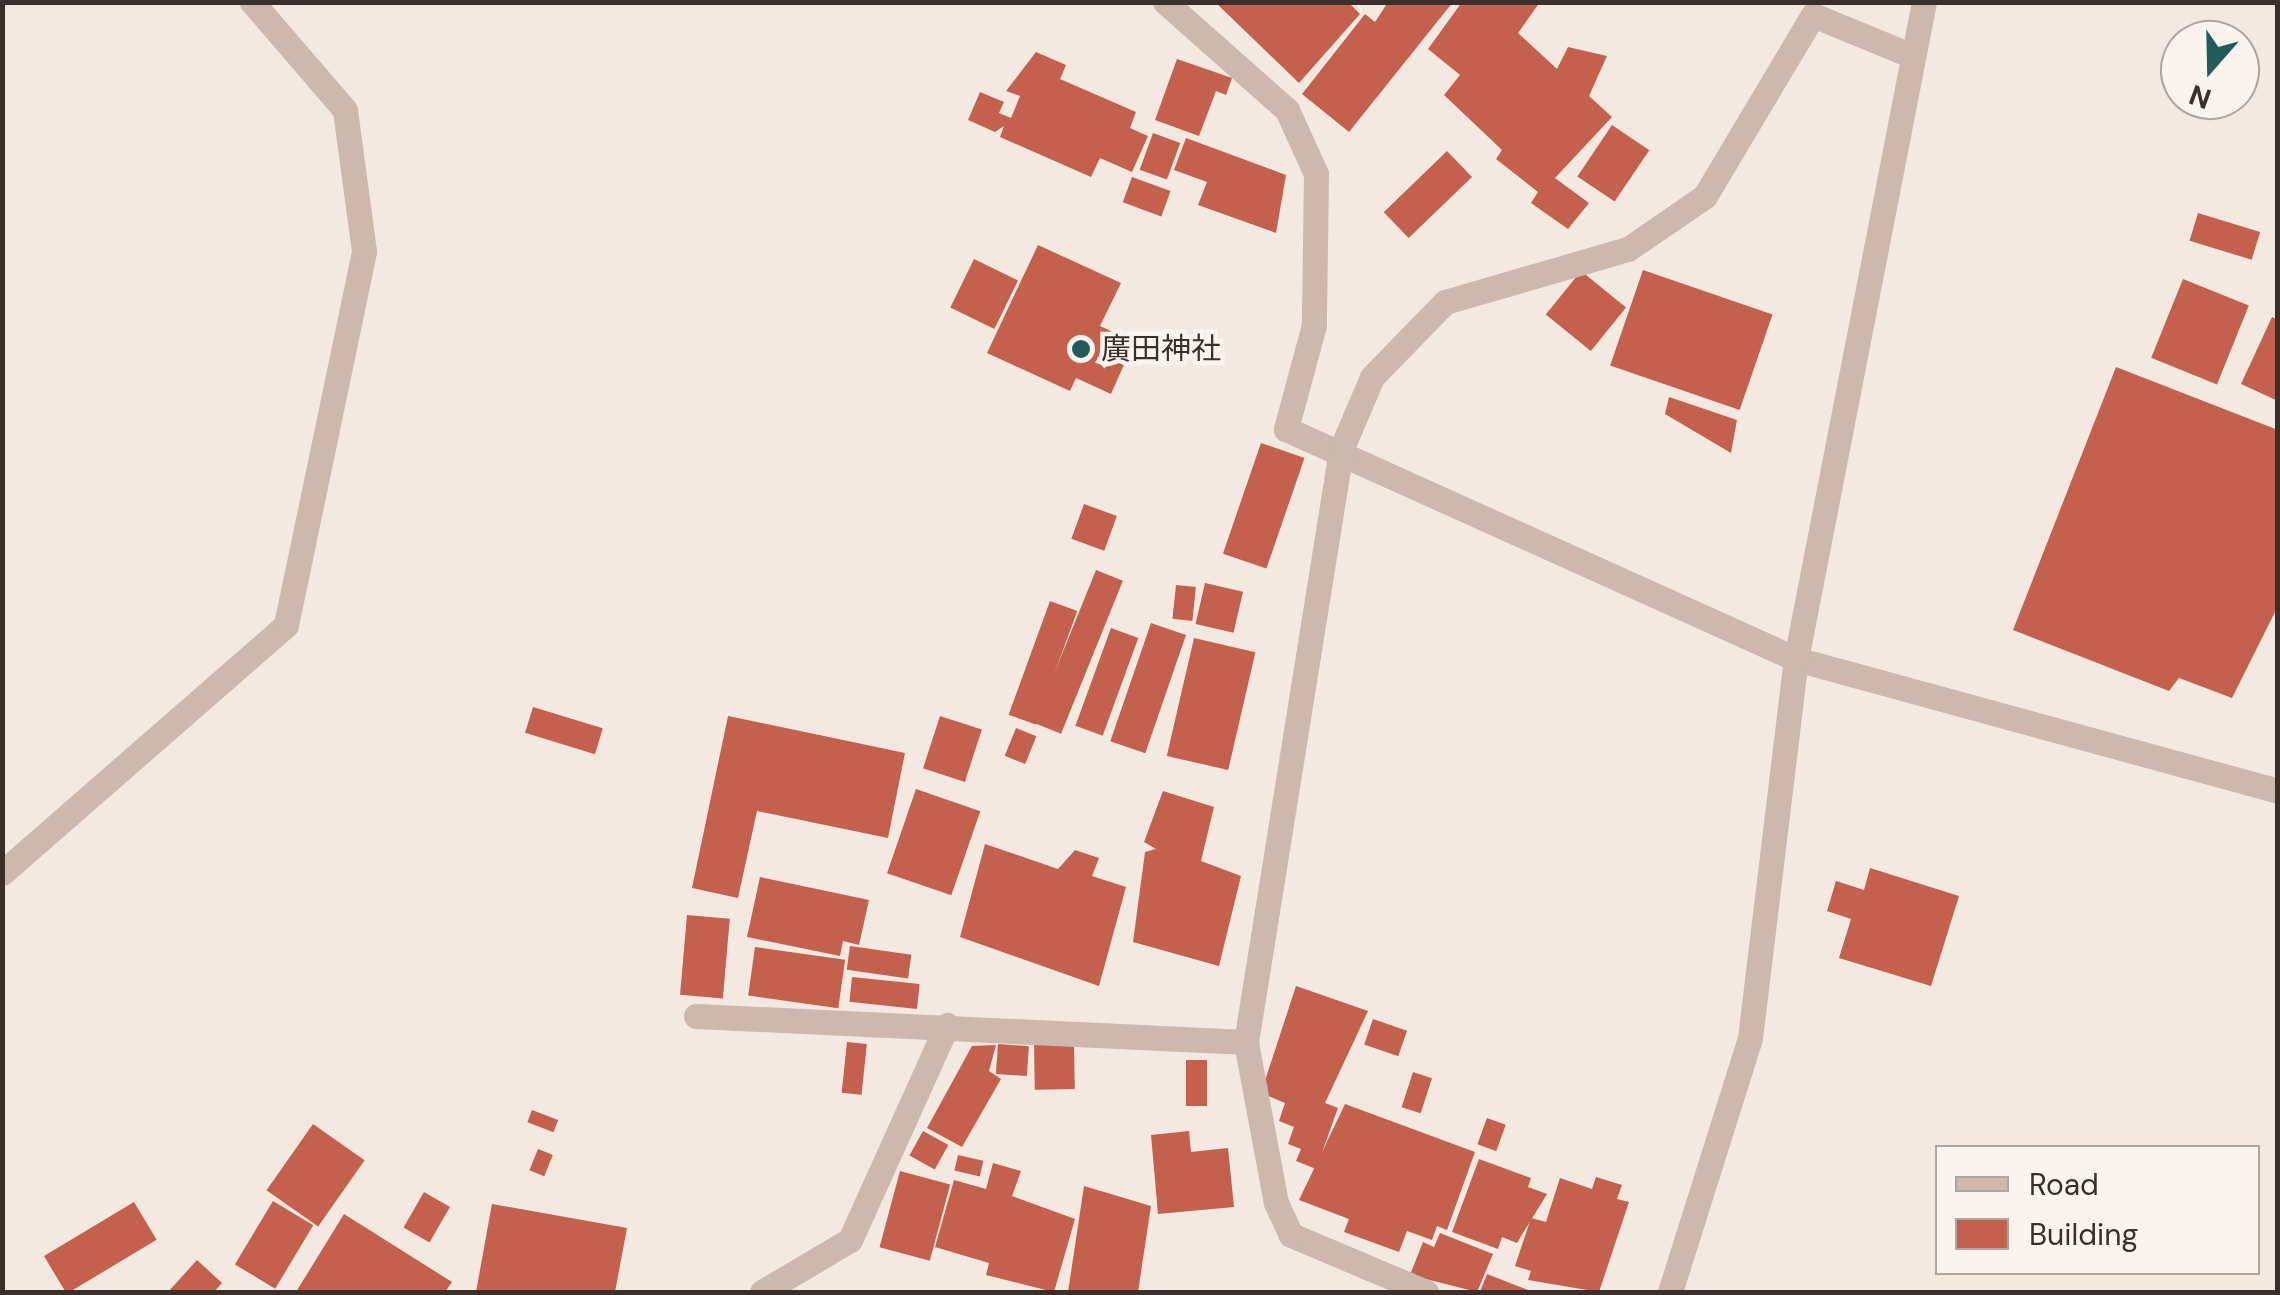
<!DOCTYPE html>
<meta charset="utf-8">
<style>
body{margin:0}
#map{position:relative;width:2280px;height:1295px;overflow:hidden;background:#f3e9e1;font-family:"DM Sans","Noto Sans JP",sans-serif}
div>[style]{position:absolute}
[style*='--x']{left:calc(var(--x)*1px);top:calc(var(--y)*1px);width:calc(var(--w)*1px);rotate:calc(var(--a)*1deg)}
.building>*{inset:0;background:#c4604e;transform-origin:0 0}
.minor>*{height:25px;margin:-12.5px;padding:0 12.5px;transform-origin:12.5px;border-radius:12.5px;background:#ccb8ad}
.tertiary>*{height:25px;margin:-12.5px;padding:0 12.5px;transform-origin:12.5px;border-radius:12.5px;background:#ccb8ad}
.dots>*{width:28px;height:28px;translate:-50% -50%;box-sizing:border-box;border:5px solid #fbf4ee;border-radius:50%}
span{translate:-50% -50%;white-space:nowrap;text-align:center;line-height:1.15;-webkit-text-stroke:9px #fbf4ee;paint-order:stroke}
.poi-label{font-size:30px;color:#3a2f2b}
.left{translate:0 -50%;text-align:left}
.frame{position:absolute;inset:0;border:5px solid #3a2f2b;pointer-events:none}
.legend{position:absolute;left:1935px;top:1145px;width:325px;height:130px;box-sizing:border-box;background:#fbf4ee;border:2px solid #aea5a0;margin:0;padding:12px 18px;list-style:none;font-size:30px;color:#3a2f2b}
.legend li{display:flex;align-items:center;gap:20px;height:50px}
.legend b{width:50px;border:2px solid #aea5a0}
.north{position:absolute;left:2160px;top:20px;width:100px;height:100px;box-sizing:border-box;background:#fbf4ee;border:2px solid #aea5a0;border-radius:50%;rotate:200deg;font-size:28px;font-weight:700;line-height:40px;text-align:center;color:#3a2f2b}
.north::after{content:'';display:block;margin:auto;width:35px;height:45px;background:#215c5a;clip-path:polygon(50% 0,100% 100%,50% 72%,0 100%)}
</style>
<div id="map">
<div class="building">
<i style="clip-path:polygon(1215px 2px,1348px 2px,1360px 14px,1299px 83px)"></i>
<i style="clip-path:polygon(1388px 2px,1453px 2px,1349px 132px,1302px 94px,1365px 14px,1375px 22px)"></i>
<i style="clip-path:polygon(1462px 2px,1540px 2px,1518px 33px,1557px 69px,1568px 47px,1607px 56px,1589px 96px,1612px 117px,1555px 178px,1589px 203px,1568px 229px,1531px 203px,1538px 192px,1496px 159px,1502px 150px,1444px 95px,1460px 75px,1428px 49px)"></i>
<i style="clip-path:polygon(1036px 52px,1066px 65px,1060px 79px,1136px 112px,1130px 128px,1148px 136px,1132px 172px,1100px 158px,1091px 177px,1000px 137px,1004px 126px,995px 132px,968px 120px,980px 92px,1004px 102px,999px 113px,1011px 118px,1020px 96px,1006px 91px)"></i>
<i style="clip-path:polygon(1177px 59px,1232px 78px,1226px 95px,1216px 91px,1199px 136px,1155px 120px)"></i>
<i style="left:1612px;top:125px;width:45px;height:62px;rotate:34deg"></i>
<i style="left:1153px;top:133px;width:29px;height:39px;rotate:20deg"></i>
<i style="clip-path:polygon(1186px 138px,1286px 175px,1276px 233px,1198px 205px,1207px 182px,1174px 170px)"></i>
<i style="left:1447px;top:151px;width:36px;height:88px;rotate:46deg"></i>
<i style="left:1132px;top:177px;width:41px;height:27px;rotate:20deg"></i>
<i style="left:2198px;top:213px;width:65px;height:29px;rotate:17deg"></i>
<i style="clip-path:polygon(1038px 245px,1121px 283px,1100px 326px,1134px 342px,1111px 394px,1076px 378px,1070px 391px,987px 353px)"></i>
<i style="left:974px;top:259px;width:49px;height:54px;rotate:26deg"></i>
<i style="left:1643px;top:270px;width:137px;height:101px;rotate:19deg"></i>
<i style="left:1581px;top:271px;width:58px;height:56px;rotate:39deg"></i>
<i style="left:2183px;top:279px;width:71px;height:85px;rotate:22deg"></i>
<i style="clip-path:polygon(2272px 317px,2278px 320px,2278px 401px,2241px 384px)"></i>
<i style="clip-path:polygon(2116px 367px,2278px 430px,2278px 606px,2232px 698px,2179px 678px,2169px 691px,2013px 630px)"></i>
<i style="clip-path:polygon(1669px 397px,1737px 420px,1731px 453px,1665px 414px)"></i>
<i style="left:1261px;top:443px;width:46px;height:117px;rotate:19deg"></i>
<i style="left:1084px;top:504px;width:35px;height:37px;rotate:20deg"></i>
<i style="left:1096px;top:570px;width:29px;height:165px;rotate:22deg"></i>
<i style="left:1205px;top:583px;width:39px;height:42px;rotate:13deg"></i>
<i style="left:1176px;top:585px;width:20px;height:34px;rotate:6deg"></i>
<i style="left:1050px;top:601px;width:29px;height:121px;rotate:20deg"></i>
<i style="left:1151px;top:623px;width:37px;height:125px;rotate:19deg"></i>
<i style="left:1111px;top:628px;width:29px;height:104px;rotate:20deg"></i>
<i style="left:1194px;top:638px;width:63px;height:121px;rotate:13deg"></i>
<i style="left:533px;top:707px;width:73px;height:27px;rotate:17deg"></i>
<i style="clip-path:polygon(728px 716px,905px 753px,888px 838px,757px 811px,738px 898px,692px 888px)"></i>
<i style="left:940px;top:716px;width:44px;height:55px;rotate:18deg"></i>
<i style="left:1016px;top:728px;width:22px;height:30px;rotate:22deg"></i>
<i style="left:916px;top:789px;width:68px;height:89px;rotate:19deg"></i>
<i style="clip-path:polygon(1163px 791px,1214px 807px,1201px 861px,1241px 876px,1219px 966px,1133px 942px,1145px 852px,1156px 849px,1144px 842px)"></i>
<i style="clip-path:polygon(985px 844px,1058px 869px,1075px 850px,1099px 858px,1092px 876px,1126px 887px,1099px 986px,960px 937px)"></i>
<i style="clip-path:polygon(1870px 868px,1959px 896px,1931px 986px,1839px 958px,1851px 919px,1827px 911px,1836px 881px,1864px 890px)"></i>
<i style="clip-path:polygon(760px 877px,869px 900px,859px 945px,843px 941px,840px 956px,747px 937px)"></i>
<i style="left:687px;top:915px;width:43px;height:80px;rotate:5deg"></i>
<i style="left:850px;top:946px;width:62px;height:24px;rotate:8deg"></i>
<i style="left:755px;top:947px;width:91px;height:49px;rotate:8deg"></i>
<i style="left:852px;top:977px;width:68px;height:25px;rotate:6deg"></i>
<i style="clip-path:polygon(1296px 986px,1368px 1011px,1325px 1103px,1338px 1108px,1316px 1169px,1296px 1161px,1301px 1149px,1288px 1144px,1294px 1127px,1279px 1121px,1285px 1103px,1261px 1093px)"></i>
<i style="left:1373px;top:1019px;width:36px;height:27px;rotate:19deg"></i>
<i style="left:847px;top:1042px;width:20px;height:51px;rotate:6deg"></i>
<i style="left:998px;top:1044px;width:31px;height:30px;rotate:4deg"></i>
<i style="left:1074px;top:1044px;width:45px;height:40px;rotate:89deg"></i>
<i style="clip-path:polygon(996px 1045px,989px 1071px,1001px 1079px,962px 1147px,927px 1128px,972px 1046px)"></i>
<i style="left:1207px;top:1060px;width:46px;height:21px;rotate:90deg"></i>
<i style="left:1413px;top:1072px;width:20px;height:37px;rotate:18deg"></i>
<i style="clip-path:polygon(1345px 1104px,1475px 1152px,1447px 1230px,1437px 1226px,1432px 1240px,1407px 1231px,1399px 1252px,1344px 1232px,1349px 1219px,1299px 1200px)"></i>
<i style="left:532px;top:1110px;width:28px;height:13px;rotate:21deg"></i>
<i style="left:1487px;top:1118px;width:20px;height:28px;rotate:20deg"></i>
<i style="left:313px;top:1124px;width:63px;height:81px;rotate:35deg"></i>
<i style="left:923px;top:1131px;width:29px;height:28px;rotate:29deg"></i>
<i style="clip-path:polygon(1189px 1131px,1191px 1152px,1228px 1148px,1234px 1207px,1158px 1214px,1151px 1135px)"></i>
<i style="left:538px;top:1149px;width:16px;height:23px;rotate:22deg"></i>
<i style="left:958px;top:1155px;width:26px;height:16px;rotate:13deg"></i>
<i style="clip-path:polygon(1479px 1159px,1531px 1178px,1528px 1187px,1547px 1194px,1517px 1243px,1502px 1237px,1498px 1249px,1452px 1232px)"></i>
<i style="clip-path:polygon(993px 1163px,1021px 1171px,1012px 1196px,1075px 1219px,1054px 1292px,986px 1275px,989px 1263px,935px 1247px,954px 1180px,986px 1189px)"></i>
<i style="left:900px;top:1171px;width:52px;height:79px;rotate:15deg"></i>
<i style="clip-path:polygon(1596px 1177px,1622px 1185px,1617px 1199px,1629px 1202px,1599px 1292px,1528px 1280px,1531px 1271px,1515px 1266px,1531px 1218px,1546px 1222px,1560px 1178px,1592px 1189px)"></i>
<i style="clip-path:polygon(1084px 1186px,1151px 1206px,1138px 1292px,1068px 1292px)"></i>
<i style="left:424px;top:1192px;width:30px;height:41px;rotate:30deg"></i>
<i style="left:273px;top:1201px;width:47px;height:74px;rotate:31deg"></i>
<i style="left:134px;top:1202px;width:44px;height:105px;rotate:59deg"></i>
<i style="clip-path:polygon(492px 1204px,627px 1228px,615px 1292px,476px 1292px)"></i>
<i style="clip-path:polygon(344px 1214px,452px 1282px,445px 1292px,296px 1292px)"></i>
<i style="clip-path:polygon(1440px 1233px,1493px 1254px,1477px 1292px,1410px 1275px,1423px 1242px,1434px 1247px)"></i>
<i style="clip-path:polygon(197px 1260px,222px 1283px,214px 1292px,168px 1292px)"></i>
<i style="clip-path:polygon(1487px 1274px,1533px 1292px,1480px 1292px)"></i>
</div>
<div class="minor">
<i style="--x:1165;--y:2;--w:163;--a:41.5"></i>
<i style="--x:1287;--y:110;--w:70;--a:65.6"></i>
<i style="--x:1316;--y:174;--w:151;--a:90.8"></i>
<i style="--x:1314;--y:325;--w:108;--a:105.1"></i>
<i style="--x:1286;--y:429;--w:559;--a:24.27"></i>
<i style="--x:2;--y:873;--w:377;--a:-41.1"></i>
<i style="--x:286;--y:625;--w:382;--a:-78.2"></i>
<i style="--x:364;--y:251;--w:142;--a:-97.7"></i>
<i style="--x:345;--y:110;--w:143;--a:-130.7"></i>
<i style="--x:696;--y:1016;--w:551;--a:2.71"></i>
<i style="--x:762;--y:1292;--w:102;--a:-30.6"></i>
<i style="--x:850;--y:1240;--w:236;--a:-65.7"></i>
<i style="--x:1426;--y:1292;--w:147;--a:-157.1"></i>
<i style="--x:1291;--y:1235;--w:35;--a:-115"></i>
<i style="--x:1276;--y:1203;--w:164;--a:-100.6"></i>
<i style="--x:1246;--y:1042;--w:600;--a:-80.88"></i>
<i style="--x:1341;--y:450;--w:79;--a:-67"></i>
<i style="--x:1372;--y:377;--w:105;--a:-45.8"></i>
<i style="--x:1445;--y:302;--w:191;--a:-16.2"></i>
<i style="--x:1628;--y:249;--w:93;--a:-34.5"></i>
<i style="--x:1705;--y:196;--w:211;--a:-59.2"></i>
<i style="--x:1813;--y:15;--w:105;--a:22.4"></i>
</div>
<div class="tertiary">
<i style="--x:1796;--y:659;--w:500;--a:15.3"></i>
<i style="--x:1670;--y:1292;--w:266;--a:-72.5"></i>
<i style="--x:1750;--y:1038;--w:382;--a:-83.1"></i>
<i style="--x:1796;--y:659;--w:669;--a:-78.98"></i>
</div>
<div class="dots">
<i style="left:1081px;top:349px;background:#215c5a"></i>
</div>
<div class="poi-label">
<span class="left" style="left:1101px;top:349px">廣田神社</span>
</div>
<div class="frame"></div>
<ul class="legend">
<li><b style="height:12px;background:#ccb8ad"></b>Road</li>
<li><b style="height:28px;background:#c4604e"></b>Building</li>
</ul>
<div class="north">N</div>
</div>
